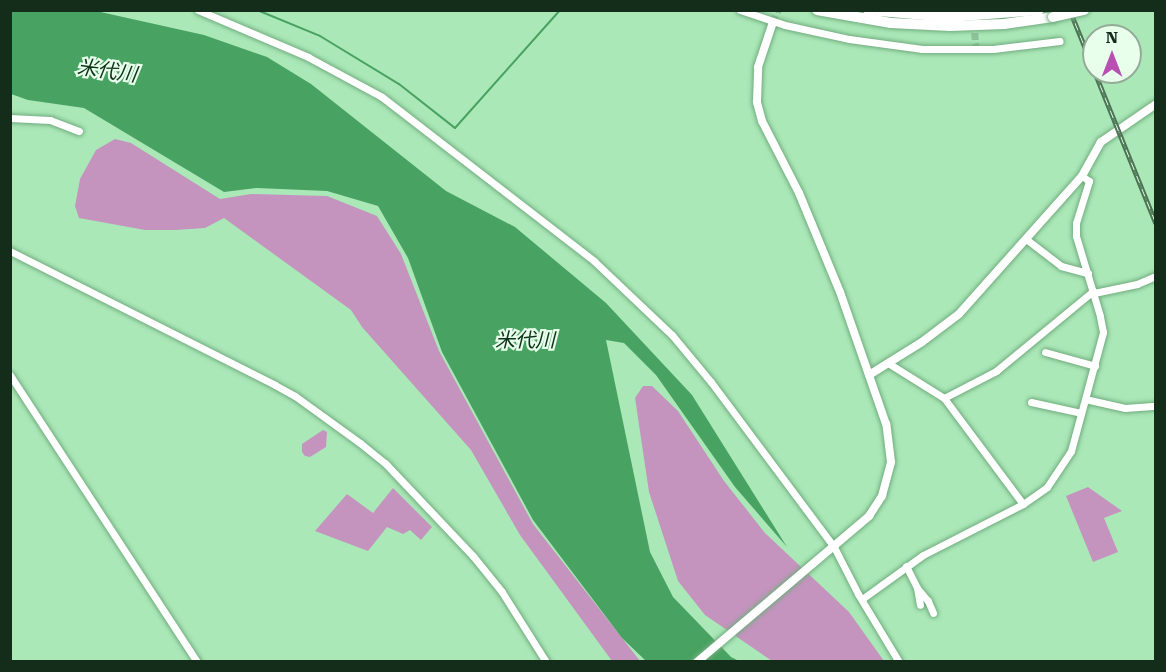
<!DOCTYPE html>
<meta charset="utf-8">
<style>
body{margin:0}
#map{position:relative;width:1166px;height:672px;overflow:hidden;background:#abe8b8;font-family:"Roboto Serif","Noto Sans JP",serif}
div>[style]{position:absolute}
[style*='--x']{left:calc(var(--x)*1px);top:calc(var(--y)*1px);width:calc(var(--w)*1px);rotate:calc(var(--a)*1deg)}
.green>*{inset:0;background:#c494be}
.water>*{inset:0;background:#48a261}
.stream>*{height:2px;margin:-1px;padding:0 1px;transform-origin:1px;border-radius:1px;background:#48a261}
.minor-tunnel>*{height:7px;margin-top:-3.5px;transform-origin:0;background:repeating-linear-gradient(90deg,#8dc298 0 7px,transparent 0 10.5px)}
.roads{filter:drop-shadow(0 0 2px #71ac7e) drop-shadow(0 0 2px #71ac7e)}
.minor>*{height:7px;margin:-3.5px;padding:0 3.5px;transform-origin:3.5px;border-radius:3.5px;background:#fff}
.tertiary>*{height:8px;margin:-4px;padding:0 4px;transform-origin:4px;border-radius:4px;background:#fff}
.trunk>*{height:10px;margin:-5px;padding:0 5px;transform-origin:5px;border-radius:5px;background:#fff}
.rail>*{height:4.5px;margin-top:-2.25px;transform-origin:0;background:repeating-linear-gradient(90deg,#e7ffeb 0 7px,#4d7355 0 14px);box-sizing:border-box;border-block:2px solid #4d7355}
.bridges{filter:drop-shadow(0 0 2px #71ac7e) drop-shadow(0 0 2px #71ac7e)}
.trunk-bridge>*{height:10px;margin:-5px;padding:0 5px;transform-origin:5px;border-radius:5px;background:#fff}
span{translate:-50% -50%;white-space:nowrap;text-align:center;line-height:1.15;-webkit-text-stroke:4.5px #e7ffeb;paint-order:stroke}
.water-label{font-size:20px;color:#0c3218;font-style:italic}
.frame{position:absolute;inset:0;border:12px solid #142c1a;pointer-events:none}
.north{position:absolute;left:1082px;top:24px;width:60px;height:60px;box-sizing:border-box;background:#e7ffeb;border:2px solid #93ab97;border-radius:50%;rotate:0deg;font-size:16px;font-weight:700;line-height:24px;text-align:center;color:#142c1a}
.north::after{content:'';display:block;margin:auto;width:21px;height:27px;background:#b94fb1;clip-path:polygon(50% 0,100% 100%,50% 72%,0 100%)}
</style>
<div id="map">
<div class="green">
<i style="clip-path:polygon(115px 139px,131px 143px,220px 199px,251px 194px,327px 196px,377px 216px,401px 254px,439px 351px,533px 524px,640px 661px,612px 661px,520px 535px,471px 450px,362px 327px,351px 310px,224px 218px,205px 228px,175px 230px,145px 230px,79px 218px,75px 206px,80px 179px,96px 150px)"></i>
<i style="clip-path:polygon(643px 386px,652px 386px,678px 411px,724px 481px,765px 533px,849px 612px,884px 661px,772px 661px,705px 615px,678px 581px,649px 492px,635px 398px)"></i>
<i style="clip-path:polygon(323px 430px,327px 432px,326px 447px,310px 457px,305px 456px,302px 452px,302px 444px)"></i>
<i style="clip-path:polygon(1088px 487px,1122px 511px,1104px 518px,1118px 552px,1093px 562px,1066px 496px)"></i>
<i style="clip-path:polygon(393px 488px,432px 527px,421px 540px,410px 530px,403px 534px,387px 527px,368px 551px,315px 531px,347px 494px,373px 513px)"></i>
</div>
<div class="water">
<i style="clip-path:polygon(11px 11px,96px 11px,204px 35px,267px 57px,311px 84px,446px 191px,515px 227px,606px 303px,692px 395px,787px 547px,735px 487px,656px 375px,624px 343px,606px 340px,650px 552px,673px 597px,731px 657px,739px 661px,646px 661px,622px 638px,533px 520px,442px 352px,408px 258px,378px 206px,327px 191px,257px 188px,224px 192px,84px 108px,28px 100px,11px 94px)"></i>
</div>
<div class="stream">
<i style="--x:257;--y:10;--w:68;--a:22.4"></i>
<i style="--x:320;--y:36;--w:92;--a:31.3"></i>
<i style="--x:399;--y:84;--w:71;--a:38.2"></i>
<i style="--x:455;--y:128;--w:158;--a:-48.3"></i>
</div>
<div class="minor-tunnel">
<i style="--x:773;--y:22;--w:13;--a:-67"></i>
<i style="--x:974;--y:22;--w:27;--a:86"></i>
</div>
<div class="roads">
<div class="minor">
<i style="--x:198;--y:10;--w:120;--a:23.1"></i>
<i style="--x:308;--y:57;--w:84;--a:28.4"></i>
<i style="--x:382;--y:97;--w:268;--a:37.7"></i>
<i style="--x:594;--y:261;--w:108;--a:43.5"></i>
<i style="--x:672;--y:335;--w:61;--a:50.3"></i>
<i style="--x:711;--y:382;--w:206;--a:53.3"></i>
<i style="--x:834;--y:547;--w:53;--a:62.9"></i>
<i style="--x:858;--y:594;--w:79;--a:58.9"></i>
<i style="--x:740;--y:10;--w:47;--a:18.4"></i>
<i style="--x:785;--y:25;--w:66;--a:12.3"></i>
<i style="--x:849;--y:39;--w:74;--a:7.8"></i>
<i style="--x:922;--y:49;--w:71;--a:0"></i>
<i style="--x:993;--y:49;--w:67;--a:-6.8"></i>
<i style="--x:10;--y:118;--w:40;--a:2.9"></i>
<i style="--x:50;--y:120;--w:31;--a:21"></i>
<i style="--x:1026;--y:239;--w:44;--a:37.6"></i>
<i style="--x:1061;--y:266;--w:28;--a:15"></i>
<i style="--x:10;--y:251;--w:297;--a:26.8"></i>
<i style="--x:275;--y:385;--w:23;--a:29"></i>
<i style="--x:295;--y:396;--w:80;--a:35.9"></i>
<i style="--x:360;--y:443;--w:32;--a:39"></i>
<i style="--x:385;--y:463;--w:128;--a:46.6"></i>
<i style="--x:473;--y:556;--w:46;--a:51.1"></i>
<i style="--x:502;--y:592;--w:83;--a:57.8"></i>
<i style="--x:1094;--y:293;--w:44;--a:-11.8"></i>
<i style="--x:1137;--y:284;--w:21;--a:-23"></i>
<i style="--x:1045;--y:352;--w:52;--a:15.6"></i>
<i style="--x:888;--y:363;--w:66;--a:32"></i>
<i style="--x:944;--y:398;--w:132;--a:53.3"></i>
<i style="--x:10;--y:375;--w:343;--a:56.9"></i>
<i style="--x:944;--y:398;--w:59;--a:-27.4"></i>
<i style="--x:996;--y:371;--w:126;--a:-39.5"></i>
<i style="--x:1085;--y:399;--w:41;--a:12.7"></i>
<i style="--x:1125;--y:408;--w:31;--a:-4"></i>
<i style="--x:1031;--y:402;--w:51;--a:12.4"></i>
<i style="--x:906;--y:566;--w:25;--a:63"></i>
<i style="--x:917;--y:588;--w:17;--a:80"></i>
<i style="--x:917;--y:588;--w:17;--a:50"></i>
<i style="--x:928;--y:601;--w:13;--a:67"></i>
<i style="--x:862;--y:599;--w:75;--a:-35.8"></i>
<i style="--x:923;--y:555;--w:112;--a:-27"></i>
<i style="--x:1023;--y:504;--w:29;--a:-35"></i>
<i style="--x:1047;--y:487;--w:43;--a:-56.3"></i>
<i style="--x:1071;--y:451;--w:123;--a:-74.9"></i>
<i style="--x:1103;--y:332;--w:16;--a:-101"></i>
<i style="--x:1100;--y:316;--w:84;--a:-106.7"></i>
<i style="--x:1076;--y:236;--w:13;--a:-90"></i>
<i style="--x:1076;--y:223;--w:44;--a:-72.8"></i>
<i style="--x:1089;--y:181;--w:9;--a:-144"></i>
</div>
<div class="tertiary">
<i style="--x:869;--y:375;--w:62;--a:-31.9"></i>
<i style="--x:922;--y:342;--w:46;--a:-37.1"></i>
<i style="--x:959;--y:314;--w:185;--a:-48.3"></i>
<i style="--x:1082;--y:176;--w:39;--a:-61"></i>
<i style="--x:1101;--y:142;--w:67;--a:-34.6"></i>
<i style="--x:697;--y:662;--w:226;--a:-40.3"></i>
<i style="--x:869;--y:516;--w:24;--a:-57"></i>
<i style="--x:882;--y:496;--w:35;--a:-75"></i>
<i style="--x:891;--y:462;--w:38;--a:-97"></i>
<i style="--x:886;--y:424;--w:140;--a:-109.2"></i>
<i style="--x:840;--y:292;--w:107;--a:-112.5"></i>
<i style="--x:799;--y:193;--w:81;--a:-117.2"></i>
<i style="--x:762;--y:121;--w:20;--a:-105"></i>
<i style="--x:757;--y:102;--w:35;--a:-88"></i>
<i style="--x:758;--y:67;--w:47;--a:-71.6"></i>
</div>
<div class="trunk">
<i style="--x:817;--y:10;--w:75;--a:10"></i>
<i style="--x:891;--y:23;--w:59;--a:2.9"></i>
<i style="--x:950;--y:26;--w:54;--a:-2.1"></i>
<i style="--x:1004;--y:24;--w:49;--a:-8.1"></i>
<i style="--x:868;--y:10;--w:81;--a:4.9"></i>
<i style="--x:949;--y:17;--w:90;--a:-4.4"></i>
</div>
</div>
<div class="rail">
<i style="--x:1070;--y:10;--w:64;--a:67.9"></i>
<i style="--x:1095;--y:72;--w:163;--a:68"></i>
</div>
<div class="bridges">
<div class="trunk-bridge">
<i style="--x:1053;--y:17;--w:32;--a:-13"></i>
</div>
</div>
<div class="water-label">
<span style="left:107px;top:71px;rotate:8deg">米代川</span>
<span style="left:525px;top:340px">米代川</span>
</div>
<div class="frame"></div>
<div class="north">N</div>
</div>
